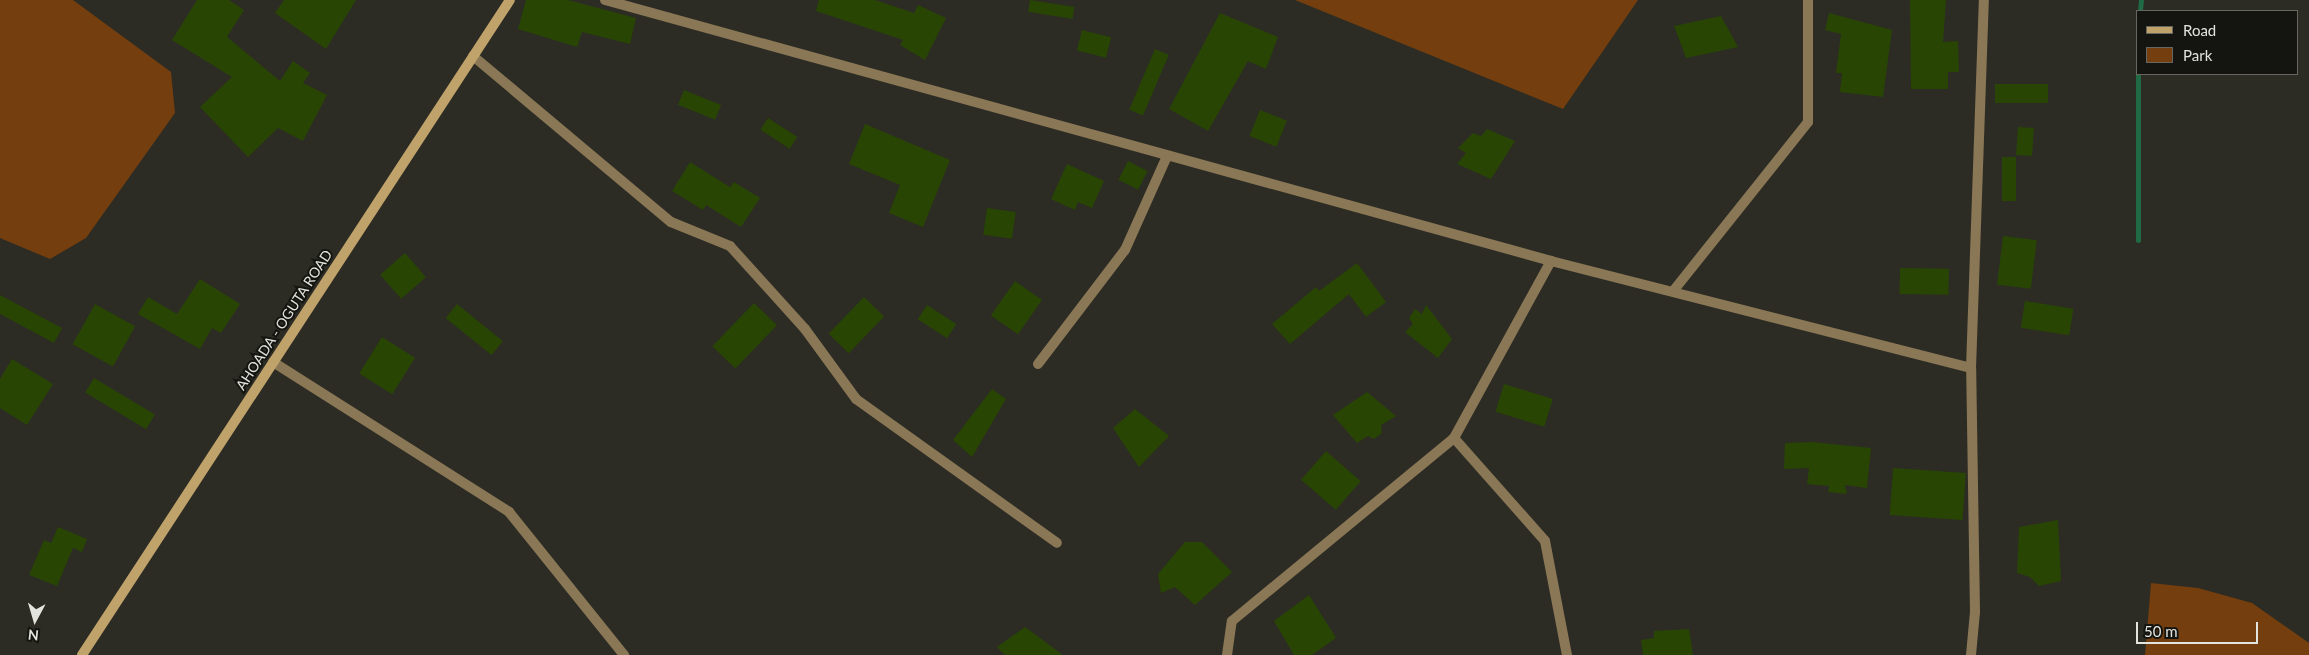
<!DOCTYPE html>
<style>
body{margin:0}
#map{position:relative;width:2309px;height:655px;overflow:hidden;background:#2c2c24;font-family:Lato,sans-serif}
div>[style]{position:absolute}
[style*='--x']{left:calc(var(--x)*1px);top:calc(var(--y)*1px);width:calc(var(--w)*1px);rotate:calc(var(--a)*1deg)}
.green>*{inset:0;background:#743e0e}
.stream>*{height:5px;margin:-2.5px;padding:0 2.5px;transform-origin:2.5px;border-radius:2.5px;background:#206a45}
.building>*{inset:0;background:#284504;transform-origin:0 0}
.minor>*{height:10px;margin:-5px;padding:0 5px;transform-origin:5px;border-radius:5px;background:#8a7756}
.secondary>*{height:10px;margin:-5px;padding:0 5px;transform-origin:5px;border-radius:5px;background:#c0a26b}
span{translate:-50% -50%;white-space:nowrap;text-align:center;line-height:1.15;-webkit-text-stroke:4px #141410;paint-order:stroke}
.street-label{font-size:14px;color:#e4e4de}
.legend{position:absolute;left:2136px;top:10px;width:162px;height:65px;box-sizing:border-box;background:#141410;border:1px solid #676762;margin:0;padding:6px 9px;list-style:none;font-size:15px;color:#e4e4de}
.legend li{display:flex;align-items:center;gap:10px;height:25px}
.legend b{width:25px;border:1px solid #676762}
.north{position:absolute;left:10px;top:595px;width:50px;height:50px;-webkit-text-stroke:4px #141410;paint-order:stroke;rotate:186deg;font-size:14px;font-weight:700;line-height:20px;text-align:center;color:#e4e4de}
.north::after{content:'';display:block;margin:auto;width:18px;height:22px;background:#e4e4de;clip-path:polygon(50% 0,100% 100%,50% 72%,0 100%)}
.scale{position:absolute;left:2136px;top:622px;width:122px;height:22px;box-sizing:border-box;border:2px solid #e4e4de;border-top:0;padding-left:6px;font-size:15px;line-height:18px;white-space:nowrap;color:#e4e4de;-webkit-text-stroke:4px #141410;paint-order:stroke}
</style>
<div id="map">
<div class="green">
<i style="clip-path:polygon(0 0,73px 0,171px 72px,175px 113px,86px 238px,50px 259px,0 238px)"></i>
<i style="clip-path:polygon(1295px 0,1638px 0,1563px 109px)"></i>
<i style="clip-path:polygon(2151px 583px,2198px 588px,2252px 603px,2309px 643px,2309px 655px,2145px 655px)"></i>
</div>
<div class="stream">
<i style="--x:2140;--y:11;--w:11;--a:-85"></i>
<i style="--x:2138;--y:56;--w:184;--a:90"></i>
</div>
<div class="building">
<i style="clip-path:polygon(197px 0,229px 0,244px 10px,227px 37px,280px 81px,293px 61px,310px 73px,303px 83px,327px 95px,303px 141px,278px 128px,248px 157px,200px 107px,232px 77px,172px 40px)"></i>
<i style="clip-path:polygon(284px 0,356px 0,326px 49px,275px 13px)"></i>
<i style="clip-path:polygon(526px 0,568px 0,636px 18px,630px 44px,582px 32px,577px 47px,518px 29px)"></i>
<i style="clip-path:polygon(819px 0,875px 0,914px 13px,918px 5px,946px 18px,925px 60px,900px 45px,903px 40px,816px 11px)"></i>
<i style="left:1030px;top:0;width:45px;height:12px;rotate:9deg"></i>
<i style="clip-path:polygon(1910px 0,1946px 0,1943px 42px,1958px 41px,1959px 72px,1948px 72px,1948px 89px,1911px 89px)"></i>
<i style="clip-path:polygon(1220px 13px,1278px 37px,1266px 69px,1248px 61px,1208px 131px,1169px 109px)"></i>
<i style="clip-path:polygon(1829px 13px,1892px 30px,1883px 97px,1840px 92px,1842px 73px,1836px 73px,1841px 34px,1825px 30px)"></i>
<i style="clip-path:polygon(1721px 16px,1738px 47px,1686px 58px,1674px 26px)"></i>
<i style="left:1082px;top:30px;width:30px;height:21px;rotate:14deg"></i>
<i style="left:1155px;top:49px;width:15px;height:66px;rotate:23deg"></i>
<i style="left:1995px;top:84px;width:53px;height:19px"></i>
<i style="left:684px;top:90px;width:40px;height:16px;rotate:22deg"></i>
<i style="left:1260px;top:110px;width:29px;height:28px;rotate:22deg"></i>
<i style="left:768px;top:118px;width:35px;height:14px;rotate:33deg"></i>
<i style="clip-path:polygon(865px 124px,950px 160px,923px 227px,889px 213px,900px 185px,849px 164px)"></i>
<i style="left:2018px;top:127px;width:16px;height:28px;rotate:4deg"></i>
<i style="clip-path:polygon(1487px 129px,1515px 141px,1491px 179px,1457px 164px,1466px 153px,1458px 148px,1473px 133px,1481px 136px)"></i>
<i style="left:2002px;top:157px;width:14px;height:44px"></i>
<i style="left:1128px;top:161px;width:22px;height:21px;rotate:27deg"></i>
<i style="clip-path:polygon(690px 162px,730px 187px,734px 182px,760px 198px,741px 227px,706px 205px,703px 210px,672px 191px)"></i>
<i style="clip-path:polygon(1067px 164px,1104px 181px,1092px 208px,1078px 202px,1075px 210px,1051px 199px)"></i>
<i style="left:987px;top:208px;width:29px;height:27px;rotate:8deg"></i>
<i style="left:2003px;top:236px;width:34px;height:49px;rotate:7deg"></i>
<i style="left:405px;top:253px;width:32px;height:33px;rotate:49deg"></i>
<i style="clip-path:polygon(1357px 263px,1386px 302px,1366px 317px,1349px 294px,1290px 344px,1272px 324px,1316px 287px,1319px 291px)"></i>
<i style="left:1900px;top:268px;width:49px;height:26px;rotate:1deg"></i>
<i style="clip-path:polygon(200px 279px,240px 304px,221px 333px,212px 328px,200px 349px,138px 314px,148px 297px,177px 314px)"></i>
<i style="left:1015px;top:281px;width:33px;height:42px;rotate:35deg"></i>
<i style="clip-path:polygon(0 295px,62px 328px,54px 343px,0 314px)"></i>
<i style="left:864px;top:297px;width:28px;height:51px;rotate:44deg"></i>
<i style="left:2025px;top:301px;width:49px;height:27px;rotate:9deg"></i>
<i style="left:754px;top:303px;width:32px;height:60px;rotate:44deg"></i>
<i style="left:95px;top:304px;width:46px;height:46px;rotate:29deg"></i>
<i style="left:457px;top:304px;width:59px;height:18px;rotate:39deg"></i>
<i style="left:927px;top:305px;width:35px;height:17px;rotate:33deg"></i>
<i style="clip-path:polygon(1426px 305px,1452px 339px,1438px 358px,1405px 332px,1413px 324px,1409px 318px,1415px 309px,1422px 314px)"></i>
<i style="left:382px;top:337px;width:39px;height:43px;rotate:32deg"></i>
<i style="clip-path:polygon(12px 359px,53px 384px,27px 425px,0 408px,0 379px)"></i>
<i style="left:94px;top:378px;width:71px;height:17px;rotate:31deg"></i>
<i style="left:1504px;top:384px;width:51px;height:29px;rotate:17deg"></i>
<i style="clip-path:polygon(992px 389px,1006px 399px,972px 457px,953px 440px)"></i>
<i style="clip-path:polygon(1367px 392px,1396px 416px,1381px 425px,1382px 433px,1374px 439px,1368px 436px,1357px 443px,1333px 415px)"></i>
<i style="clip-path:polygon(1135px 409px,1169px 436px,1139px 467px,1113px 428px)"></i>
<i style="clip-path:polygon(1812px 442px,1871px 448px,1867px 488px,1845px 485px,1847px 494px,1828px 492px,1829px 486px,1807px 484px,1809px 468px,1784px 469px,1785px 443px)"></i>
<i style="left:1326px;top:451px;width:46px;height:38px;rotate:41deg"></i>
<i style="left:1893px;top:468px;width:73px;height:47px;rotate:4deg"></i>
<i style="clip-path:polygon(2058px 520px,2061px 581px,2039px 586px,2030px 577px,2017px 573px,2019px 527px)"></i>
<i style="clip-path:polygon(58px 527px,87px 539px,82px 552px,73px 548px,57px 586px,29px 575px,44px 540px,51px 543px)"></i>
<i style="clip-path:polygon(1185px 542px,1202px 542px,1232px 572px,1195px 605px,1175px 587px,1161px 593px,1158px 574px)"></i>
<i style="clip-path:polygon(1309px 595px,1336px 638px,1312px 655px,1294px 655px,1274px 621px)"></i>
<i style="clip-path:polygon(1025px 627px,1063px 655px,1005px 655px,997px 647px)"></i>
<i style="clip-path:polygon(1689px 629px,1693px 655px,1643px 655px,1641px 640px,1654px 638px,1654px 631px)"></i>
</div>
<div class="minor">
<i style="--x:605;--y:0;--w:981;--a:15.42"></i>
<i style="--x:1551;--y:261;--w:433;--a:14.3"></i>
<i style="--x:473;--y:56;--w:258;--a:40"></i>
<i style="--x:671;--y:222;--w:64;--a:22.1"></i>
<i style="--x:730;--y:246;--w:112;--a:47.9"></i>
<i style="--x:805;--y:329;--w:87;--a:53.9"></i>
<i style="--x:856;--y:399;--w:247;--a:35.6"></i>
<i style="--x:1674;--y:290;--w:215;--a:-51.4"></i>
<i style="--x:1808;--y:122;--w:122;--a:-90"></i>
<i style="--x:273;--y:362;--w:280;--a:32.4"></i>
<i style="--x:509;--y:512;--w:184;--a:51.2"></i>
<i style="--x:1038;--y:364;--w:143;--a:-52.7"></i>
<i style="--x:1125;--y:250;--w:103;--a:-65.9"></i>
<i style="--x:1454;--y:438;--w:137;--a:48.5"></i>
<i style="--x:1545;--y:541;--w:116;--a:79.1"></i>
<i style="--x:1227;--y:655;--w:34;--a:-82"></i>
<i style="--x:1232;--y:621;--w:288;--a:-39.5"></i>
<i style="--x:1454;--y:438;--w:202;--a:-61.3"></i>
<i style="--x:1971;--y:655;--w:43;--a:-84.7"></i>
<i style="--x:1975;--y:612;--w:244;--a:-90.9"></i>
<i style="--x:1971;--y:368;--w:368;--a:-88"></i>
</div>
<div class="secondary">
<i style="--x:82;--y:655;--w:782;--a:-56.84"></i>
</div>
<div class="street-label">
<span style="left:284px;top:320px;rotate:-57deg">AHOADA - OGUTA ROAD</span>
</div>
<ul class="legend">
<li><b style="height:6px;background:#c0a26b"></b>Road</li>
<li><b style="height:14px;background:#743e0e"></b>Park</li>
</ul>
<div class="north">N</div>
<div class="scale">50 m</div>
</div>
